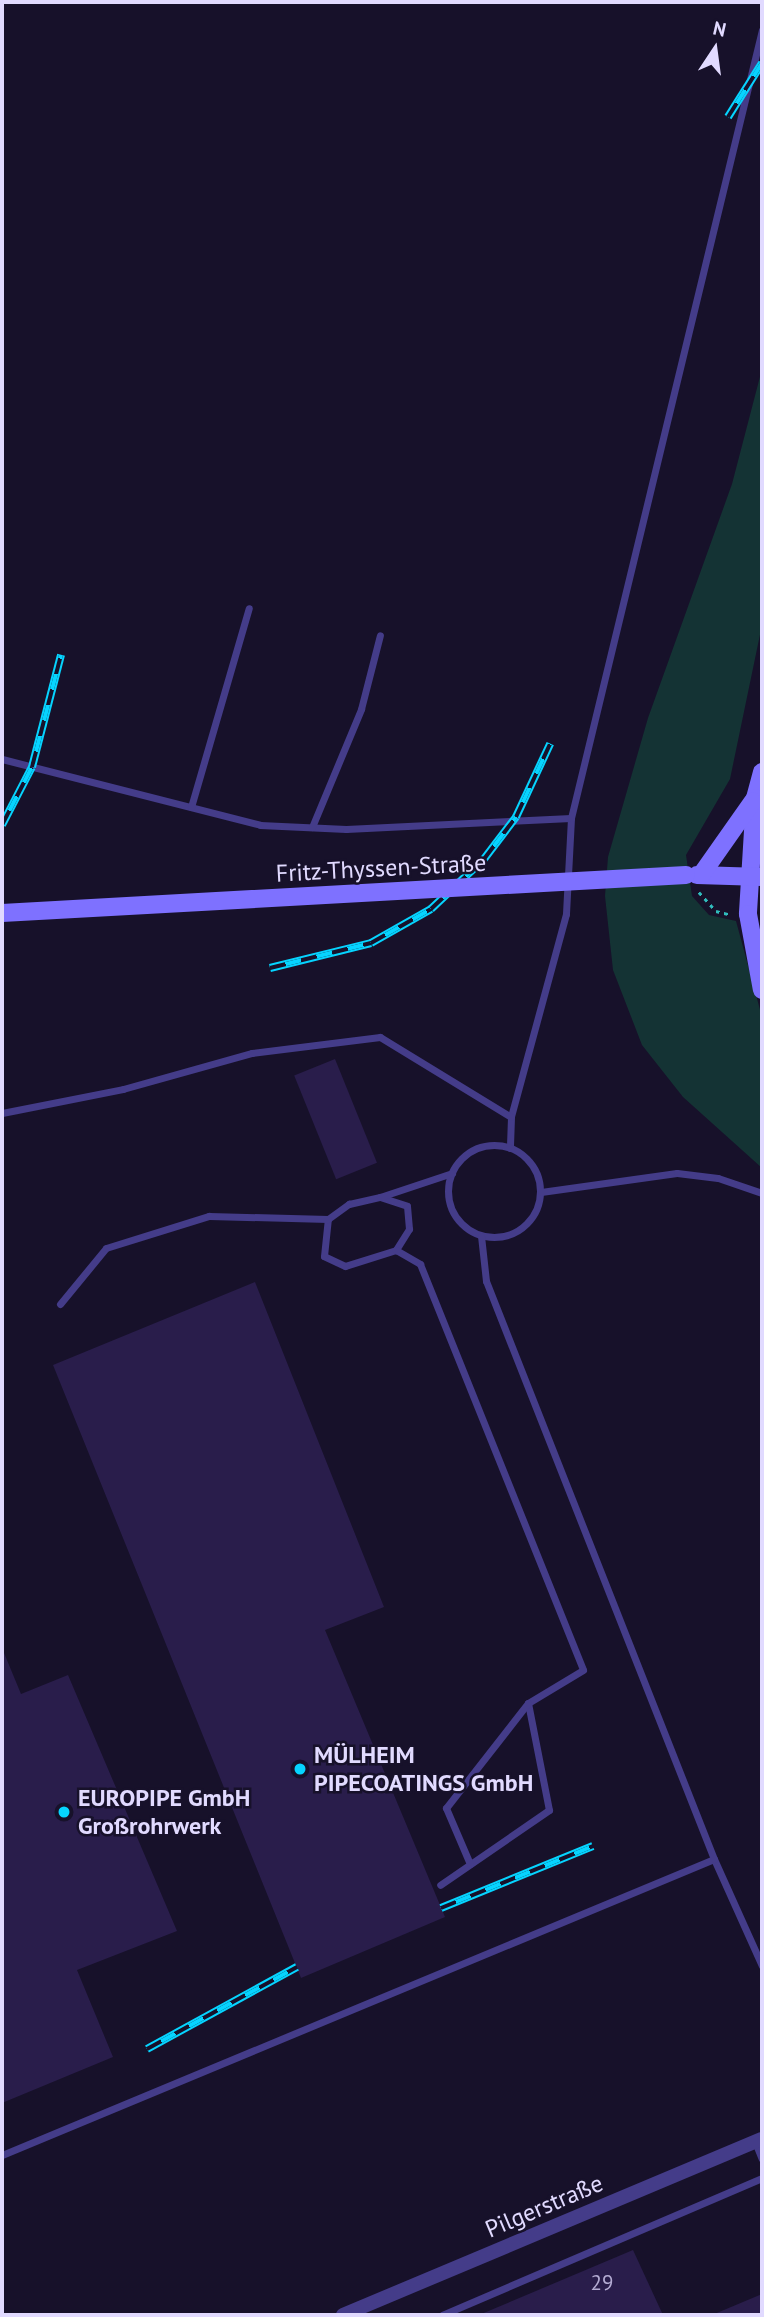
<!DOCTYPE html>
<meta charset="utf-8">
<style>
body{margin:0}
#map{position:relative;width:764px;height:2317px;overflow:hidden;background:#17112a;font-family:"PT Sans",sans-serif}
div>[style]{position:absolute}
[style*='--x']{left:calc(var(--x)*1px);top:calc(var(--y)*1px);width:calc(var(--w)*1px);rotate:calc(var(--a)*1deg)}
.green>*{inset:0;background:#143334}
.building>*{inset:0;background:#291d4b;transform-origin:0 0}
.path>*{height:2.5px;margin-top:-1.25px;transform-origin:0;background:repeating-linear-gradient(90deg,#30bbbc 0 3.5px,transparent 0 8.5px)}
.lane>*{height:7px;margin:-3.5px;padding:0 3.5px;transform-origin:3.5px;border-radius:3.5px;background:#443c89}
.lane>.ring{margin:-3.5px;padding:0;box-sizing:content-box;background:none;border:7px solid #443c89;border-radius:50%}
.street>*{height:14px;margin:-7px;padding:0 7px;transform-origin:7px;border-radius:7px;background:#443c89}
.secondary>*{height:18px;margin:-9px;padding:0 9px;transform-origin:9px;border-radius:9px;background:#7e71ff}
.rail>*{height:8px;margin-top:-4px;transform-origin:0;background:repeating-linear-gradient(90deg,#17112a 0 16px,#06d4ff 0 32px);box-sizing:border-box;border-block:2px solid #06d4ff}
.secondary-bridge>*{height:18px;margin:-9px;padding:0 9px;transform-origin:9px;border-radius:9px;background:#7e71ff}
.dots>*{width:19px;height:19px;translate:-50% -50%;box-sizing:border-box;border:4px solid #17112a;border-radius:50%}
span{translate:-50% -50%;white-space:nowrap;text-align:center;line-height:1.15;-webkit-text-stroke:5px #17112a;paint-order:stroke}
.number-label{font-size:21px;color:#b3abd2}
.number-label span{-webkit-text-stroke-width:0}
.street-label{font-size:24px;color:#e1daff}
.poi-label{font-size:24px;color:#e1daff;font-weight:700}
.left{translate:0 -50%;text-align:left}
.frame{position:absolute;inset:0;border:4px solid #e1daff;pointer-events:none}
.north{position:absolute;left:680px;top:14px;width:70px;height:70px;-webkit-text-stroke:5px #17112a;paint-order:stroke;rotate:13deg;font-size:19px;font-weight:700;line-height:28px;text-align:center;color:#e1daff}
.north::after{content:'';display:block;margin:auto;width:24px;height:32px;background:#e1daff;clip-path:polygon(50% 0,100% 100%,50% 72%,0 100%)}
</style>
<div id="map">
<div class="green">
<i style="clip-path:polygon(762px 369px,762px 625px,730px 779px,686px 855px,692px 896px,709px 915px,736px 921px,762px 1017px,762px 1168px,683px 1097px,642px 1045px,613px 970px,605px 896px,608px 857px,648px 718px,732px 484px)"></i>
</div>
<div class="building">
<i style="left:335px;top:1059px;width:112px;height:44px;rotate:68deg"></i>
<i style="clip-path:polygon(255px 1282px,384px 1607px,325px 1630px,445px 1917px,301px 1978px,53px 1365px)"></i>
<i style="clip-path:polygon(2px 1648px,21px 1694px,68px 1675px,177px 1931px,77px 1970px,113px 2057px,2px 2103px)"></i>
<i style="clip-path:polygon(633px 2250px,663px 2315px,479px 2315px)"></i>
<i style="clip-path:polygon(762px 2294px,762px 2315px,712px 2315px)"></i>
</div>
<div class="path">
<i style="--x:699;--y:892;--w:25;--a:48"></i>
<i style="--x:716;--y:911;--w:16;--a:14"></i>
</div>
<div class="lane">
<i style="--x:2;--y:759;--w:266;--a:14.3"></i>
<i style="--x:260;--y:825;--w:86;--a:2.7"></i>
<i style="--x:346;--y:829;--w:225;--a:-2.8"></i>
<i style="--x:571;--y:818;--w:96;--a:93"></i>
<i style="--x:566;--y:914;--w:210;--a:105.2"></i>
<i style="--x:511;--y:1117;--w:31;--a:92"></i>
<i style="--x:191;--y:807;--w:207;--a:-73.8"></i>
<i style="--x:571;--y:818;--w:811;--a:-76.38"></i>
<i style="--x:312;--y:827;--w:128;--a:-67.4"></i>
<i style="--x:361;--y:709;--w:76;--a:-75.6"></i>
<i style="--x:2;--y:1113;--w:123;--a:-11.2"></i>
<i style="--x:123;--y:1089;--w:134;--a:-15.6"></i>
<i style="--x:252;--y:1053;--w:129;--a:-7.1"></i>
<i style="--x:380;--y:1037;--w:153;--a:31.4"></i>
<i class="ring" style="left:448px;top:1145px;width:85px;height:85px"></i>
<i style="--x:541;--y:1192;--w:137;--a:-8"></i>
<i style="--x:677;--y:1173;--w:41;--a:7"></i>
<i style="--x:718;--y:1178;--w:46;--a:18.8"></i>
<i style="--x:380;--y:1197;--w:28;--a:18"></i>
<i style="--x:407;--y:1206;--w:23;--a:85"></i>
<i style="--x:409;--y:1229;--w:25;--a:122"></i>
<i style="--x:396;--y:1250;--w:53;--a:162.6"></i>
<i style="--x:345;--y:1266;--w:23;--a:-155"></i>
<i style="--x:324;--y:1256;--w:37;--a:-84"></i>
<i style="--x:328;--y:1219;--w:26;--a:-36"></i>
<i style="--x:349;--y:1204;--w:32;--a:-13"></i>
<i style="--x:380;--y:1197;--w:76;--a:-18.4"></i>
<i style="--x:396;--y:1250;--w:28;--a:30"></i>
<i style="--x:420;--y:1264;--w:437;--a:68.1"></i>
<i style="--x:583;--y:1670;--w:64;--a:149"></i>
<i style="--x:528;--y:1703;--w:109;--a:78.9"></i>
<i style="--x:549;--y:1810;--w:132;--a:145.5"></i>
<i style="--x:60;--y:1304;--w:72;--a:-50.6"></i>
<i style="--x:106;--y:1248;--w:108;--a:-17.3"></i>
<i style="--x:209;--y:1216;--w:119;--a:1.4"></i>
<i style="--x:714;--y:1859;--w:117;--a:65.8"></i>
<i style="--x:470;--y:1864;--w:61;--a:-113.2"></i>
<i style="--x:446;--y:1808;--w:133;--a:-52"></i>
<i style="--x:755;--y:2142;--w:18;--a:68"></i>
<i style="--x:2;--y:2155;--w:771;--a:-22.57"></i>
<i style="--x:714;--y:1859;--w:621;--a:-111.53"></i>
<i style="--x:486;--y:1281;--w:45;--a:-96.3"></i>
<i style="--x:442;--y:2315;--w:348;--a:-23.2"></i>
</div>
<div class="street">
<i style="--x:343;--y:2315;--w:454;--a:-22.8"></i>
</div>
<div class="secondary">
<i style="--x:762;--y:772;--w:27;--a:105"></i>
<i style="--x:755;--y:798;--w:116;--a:93.5"></i>
<i style="--x:748;--y:914;--w:77;--a:79.6"></i>
<i style="--x:697;--y:875;--w:65;--a:1.8"></i>
<i style="--x:701;--y:875;--w:90;--a:-54.9"></i>
</div>
<div class="rail">
<i style="--x:728;--y:117;--w:64;--a:-57.8"></i>
<i style="--x:2;--y:825;--w:65;--a:-62.7"></i>
<i style="--x:32;--y:767;--w:116;--a:-75.5"></i>
<i style="--x:270;--y:968;--w:104;--a:-13.9"></i>
<i style="--x:371;--y:943;--w:69;--a:-29.5"></i>
<i style="--x:431;--y:909;--w:73;--a:-43.3"></i>
<i style="--x:484;--y:859;--w:53;--a:-52.7"></i>
<i style="--x:516;--y:817;--w:81;--a:-65"></i>
<i style="--x:441;--y:1908;--w:164;--a:-22.2"></i>
<i style="--x:147;--y:2049;--w:171;--a:-28.7"></i>
</div>
<div class="secondary-bridge">
<i style="--x:2;--y:913;--w:685;--a:-3.18"></i>
</div>
<div class="dots">
<i style="left:300px;top:1769px;background:#06d4ff"></i>
<i style="left:64px;top:1812px;background:#06d4ff"></i>
</div>
<div class="number-label">
<span style="left:602px;top:2283px">29</span>
</div>
<div class="street-label">
<span style="left:381px;top:868px;rotate:-3deg">Fritz-Thyssen-Straße</span>
<span style="left:544px;top:2206px;rotate:-23deg">Pilgerstraße</span>
</div>
<div class="poi-label">
<span class="left" style="left:314px;top:1769px">MÜLHEIM<br>PIPECOATINGS GmbH</span>
<span class="left" style="left:78px;top:1812px">EUROPIPE GmbH<br>Großrohrwerk</span>
</div>
<div class="frame"></div>
<div class="north">N</div>
</div>
